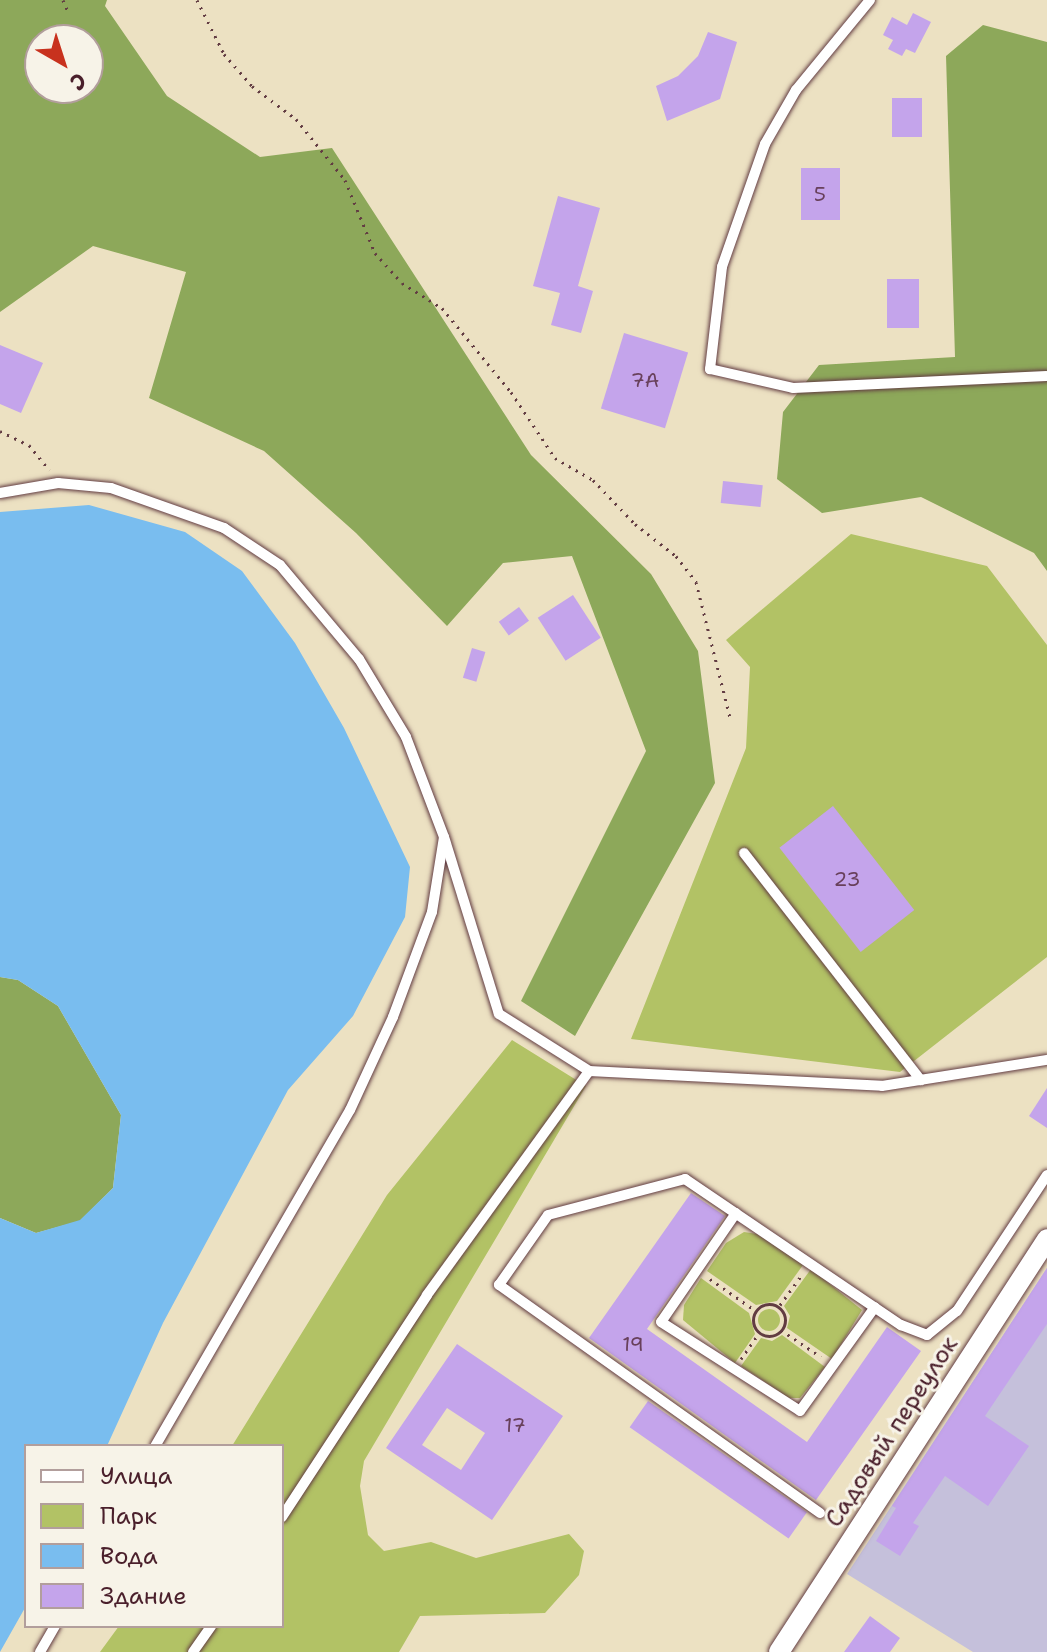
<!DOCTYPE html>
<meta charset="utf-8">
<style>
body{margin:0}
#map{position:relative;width:1047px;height:1652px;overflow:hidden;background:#ece1c2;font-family:"Shantell Sans",sans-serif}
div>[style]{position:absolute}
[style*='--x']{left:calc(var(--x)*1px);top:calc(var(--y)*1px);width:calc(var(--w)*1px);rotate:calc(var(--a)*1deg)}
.industrial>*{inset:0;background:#c5c0db}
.green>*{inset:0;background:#b2c265}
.round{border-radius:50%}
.forest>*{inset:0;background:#8da85a}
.water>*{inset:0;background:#79bdef}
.building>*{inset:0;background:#c4a4eb;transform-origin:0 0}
.path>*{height:3px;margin-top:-1.5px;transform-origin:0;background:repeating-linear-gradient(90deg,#623c42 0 2px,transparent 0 8px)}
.path>.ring{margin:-1.5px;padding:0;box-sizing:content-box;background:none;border:3px solid #623c42;border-radius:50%}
.roads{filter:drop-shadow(0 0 2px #623c42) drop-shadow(0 0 2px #623c42)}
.lane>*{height:10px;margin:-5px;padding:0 5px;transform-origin:5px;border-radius:5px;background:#fff}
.street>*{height:20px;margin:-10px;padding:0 10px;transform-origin:10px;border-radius:10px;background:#fff}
span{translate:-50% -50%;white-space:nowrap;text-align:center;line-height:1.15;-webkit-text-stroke:6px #f7f3e8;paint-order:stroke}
.number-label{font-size:20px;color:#68405b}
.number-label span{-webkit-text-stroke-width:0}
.street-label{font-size:24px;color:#4a1f2b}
.legend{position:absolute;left:24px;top:1444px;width:260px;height:184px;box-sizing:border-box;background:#f7f3e8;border:2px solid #b29e9c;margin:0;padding:10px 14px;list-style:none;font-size:24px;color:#4a1f2b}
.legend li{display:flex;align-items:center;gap:16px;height:40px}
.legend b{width:40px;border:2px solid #b29e9c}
.north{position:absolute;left:24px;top:24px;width:80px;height:80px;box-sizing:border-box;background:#f7f3e8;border:2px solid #b29e9c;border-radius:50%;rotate:141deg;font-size:22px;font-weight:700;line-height:32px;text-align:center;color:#4a1f2b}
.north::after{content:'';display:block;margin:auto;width:28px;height:36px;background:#c8321e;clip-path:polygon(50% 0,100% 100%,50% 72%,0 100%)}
</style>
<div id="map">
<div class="industrial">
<i style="clip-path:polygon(1047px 1268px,1047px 1652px,973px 1652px,847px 1574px)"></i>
</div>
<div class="green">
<i style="clip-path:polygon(851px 534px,987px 566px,1047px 645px,1047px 957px,900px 1072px,631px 1039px,746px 748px,750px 667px,726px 640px)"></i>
<i style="clip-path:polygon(512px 1040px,586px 1086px,364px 1461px,360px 1486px,368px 1535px,384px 1551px,431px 1542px,476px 1558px,569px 1534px,584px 1551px,579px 1575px,545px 1613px,420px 1616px,399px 1652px,100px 1652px,119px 1626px,282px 1626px,282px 1446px,232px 1446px,387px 1195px)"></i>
<i style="clip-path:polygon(744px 1232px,757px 1234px,803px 1265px,777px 1301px,756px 1305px,707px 1271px,726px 1243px)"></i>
<i style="clip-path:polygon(811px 1269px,862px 1310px,832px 1359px,787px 1328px,790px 1316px,784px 1306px)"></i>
<i style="clip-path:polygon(701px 1278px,749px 1313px,755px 1334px,735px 1363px,683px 1320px,684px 1305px)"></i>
<i class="round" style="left:758px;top:1309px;width:22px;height:22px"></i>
<i style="clip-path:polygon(782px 1335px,825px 1367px,800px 1398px,789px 1398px,741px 1366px,761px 1338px,772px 1341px)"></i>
</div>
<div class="forest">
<i style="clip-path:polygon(evenodd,0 0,107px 0,105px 6px,167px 96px,260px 157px,332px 148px,531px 455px,651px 574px,698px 651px,715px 783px,575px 1036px,521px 1001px,646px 751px,572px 556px,503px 563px,447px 626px,356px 533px,264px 451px,149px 398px,186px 272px,93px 246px,0 312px,0 0,88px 40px,88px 88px,40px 88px,40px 40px,88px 40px)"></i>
<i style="clip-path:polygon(983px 25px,1047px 42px,1047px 571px,1034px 553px,921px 497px,822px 513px,777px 479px,783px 412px,819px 365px,955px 357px,946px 56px)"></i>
<i style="clip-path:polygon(0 977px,18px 980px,58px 1006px,121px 1115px,113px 1188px,80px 1221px,36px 1233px,0 1218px)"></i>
</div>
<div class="water">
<i style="clip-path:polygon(89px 505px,185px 532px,242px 571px,295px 643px,344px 728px,410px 867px,405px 917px,353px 1016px,288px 1090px,163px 1323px,107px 1446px,26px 1446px,26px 1606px,0 1652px,0 1218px,36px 1233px,80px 1220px,113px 1188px,121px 1115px,58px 1006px,18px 980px,0 977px,0 512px)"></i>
</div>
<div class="building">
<i style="clip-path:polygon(913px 13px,931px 22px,915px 53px,906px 49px,902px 56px,888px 49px,893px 40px,883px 35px,892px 17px,907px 25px)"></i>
<i style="clip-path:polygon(708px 32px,737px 42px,720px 99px,667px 121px,656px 86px,678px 76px,698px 56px)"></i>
<i style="left:892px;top:98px;width:30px;height:39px"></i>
<i style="left:840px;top:168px;width:52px;height:39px;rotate:90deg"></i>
<i style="clip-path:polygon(558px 196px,600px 208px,578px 286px,593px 291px,581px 333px,551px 325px,560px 293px,533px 286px)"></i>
<i style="left:887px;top:279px;width:32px;height:49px"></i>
<i style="left:624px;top:333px;width:67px;height:79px;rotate:17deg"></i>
<i style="clip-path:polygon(0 345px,43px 363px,21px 413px,0 404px)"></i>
<i style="left:723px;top:481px;width:40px;height:22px;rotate:6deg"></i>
<i style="left:573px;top:595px;width:51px;height:42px;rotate:57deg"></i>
<i style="left:519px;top:607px;width:17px;height:25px;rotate:54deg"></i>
<i style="left:472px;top:648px;width:14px;height:31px;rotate:17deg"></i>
<i style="left:833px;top:806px;width:132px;height:68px;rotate:52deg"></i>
<i style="clip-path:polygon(1047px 1088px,1047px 1128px,1029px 1116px)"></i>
<i style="clip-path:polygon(691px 1193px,725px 1216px,647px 1329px,807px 1442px,887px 1327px,921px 1351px,816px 1500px,589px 1338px)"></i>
<i style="clip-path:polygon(1047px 1268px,1047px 1324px,985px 1416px,1029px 1446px,988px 1506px,945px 1476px,913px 1523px,919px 1526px,900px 1556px,876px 1541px,896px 1508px,892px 1506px)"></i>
<i style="clip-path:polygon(evenodd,457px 1344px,563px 1416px,492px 1520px,386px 1448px,457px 1344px,447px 1408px,485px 1433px,461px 1470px,422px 1445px,447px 1408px)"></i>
<i style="left:648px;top:1401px;width:194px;height:32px;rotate:35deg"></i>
<i style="clip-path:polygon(870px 1616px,900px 1638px,890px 1652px,844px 1652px)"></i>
</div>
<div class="path">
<i style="--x:63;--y:0;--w:15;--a:67"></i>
<i style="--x:197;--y:0;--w:60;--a:63.4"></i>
<i style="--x:224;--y:54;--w:43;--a:48.8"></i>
<i style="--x:252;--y:86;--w:55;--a:36.9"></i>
<i style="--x:296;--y:119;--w:78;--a:51.2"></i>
<i style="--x:345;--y:180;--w:79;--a:67.7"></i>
<i style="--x:375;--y:253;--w:40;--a:48"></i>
<i style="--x:402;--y:283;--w:47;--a:32"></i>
<i style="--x:442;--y:308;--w:109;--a:50.6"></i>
<i style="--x:511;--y:392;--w:79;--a:56.3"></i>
<i style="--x:555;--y:458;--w:44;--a:30.1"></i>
<i style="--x:593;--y:480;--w:61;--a:46.3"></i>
<i style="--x:635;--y:524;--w:52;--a:38"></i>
<i style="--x:676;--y:556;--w:33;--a:52"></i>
<i style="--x:696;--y:582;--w:143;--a:75.9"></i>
<i style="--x:0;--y:431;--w:32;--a:26"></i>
<i style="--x:29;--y:445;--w:32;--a:51"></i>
<i style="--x:710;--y:1279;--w:56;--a:34.8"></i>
<i class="ring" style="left:753px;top:1304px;width:29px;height:29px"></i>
<i style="--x:780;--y:1305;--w:36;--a:-54"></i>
<i style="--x:781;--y:1330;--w:48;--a:34"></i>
<i style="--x:741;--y:1359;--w:33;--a:-55"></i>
</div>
<div class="roads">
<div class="lane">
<i style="--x:870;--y:0;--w:117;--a:129.4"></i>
<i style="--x:796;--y:90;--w:62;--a:119.9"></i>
<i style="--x:765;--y:144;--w:130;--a:109.3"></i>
<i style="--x:722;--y:267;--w:103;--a:96.7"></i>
<i style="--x:710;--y:369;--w:85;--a:12.9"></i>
<i style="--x:793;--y:388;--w:254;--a:-2.7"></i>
<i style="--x:0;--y:493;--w:59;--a:-9.8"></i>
<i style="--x:58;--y:483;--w:53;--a:5.4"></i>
<i style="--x:111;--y:488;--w:120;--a:19.5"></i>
<i style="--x:224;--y:528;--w:67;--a:33.5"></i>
<i style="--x:280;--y:565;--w:123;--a:50"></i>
<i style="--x:359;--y:659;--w:91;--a:58.9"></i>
<i style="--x:406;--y:737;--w:107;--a:69.2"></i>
<i style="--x:444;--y:837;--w:76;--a:99.1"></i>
<i style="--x:432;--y:912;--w:112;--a:110.4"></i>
<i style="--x:393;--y:1017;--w:102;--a:114.8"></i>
<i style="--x:350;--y:1110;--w:388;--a:120.1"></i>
<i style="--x:445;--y:840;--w:182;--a:72.8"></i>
<i style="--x:499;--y:1014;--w:107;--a:32.3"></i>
<i style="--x:589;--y:1071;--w:293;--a:2.9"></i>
<i style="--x:882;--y:1086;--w:167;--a:-9"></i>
<i style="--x:744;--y:853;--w:288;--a:52.1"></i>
<i style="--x:736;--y:1213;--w:132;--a:124.5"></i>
<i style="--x:661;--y:1322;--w:165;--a:32.6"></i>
<i style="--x:800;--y:1411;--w:128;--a:-54.2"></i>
<i style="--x:820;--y:1513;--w:394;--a:-144.6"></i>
<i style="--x:499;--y:1285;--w:85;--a:-55"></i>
<i style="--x:548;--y:1215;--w:142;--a:-14.7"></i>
<i style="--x:685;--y:1179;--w:261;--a:34.1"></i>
<i style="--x:901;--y:1325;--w:28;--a:21"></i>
<i style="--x:927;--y:1335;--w:38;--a:-39"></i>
<i style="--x:957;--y:1311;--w:163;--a:-56.5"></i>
<i style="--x:282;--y:1517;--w:265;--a:-56.8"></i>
<i style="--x:427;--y:1295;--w:276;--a:-54.1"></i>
<i style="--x:40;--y:1652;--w:30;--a:-60"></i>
<i style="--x:193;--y:1652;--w:32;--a:-55"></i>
</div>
<div class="street">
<i style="--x:779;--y:1652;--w:492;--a:-57"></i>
</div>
</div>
<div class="number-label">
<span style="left:820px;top:194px">5</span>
<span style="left:645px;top:380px">7А</span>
<span style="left:847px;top:879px">23</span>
<span style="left:633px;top:1344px">19</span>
<span style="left:515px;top:1425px">17</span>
</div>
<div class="street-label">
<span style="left:892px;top:1432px;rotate:-57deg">Садовый переулок</span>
</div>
<ul class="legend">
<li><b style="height:10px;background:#fff"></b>Улица</li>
<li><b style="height:22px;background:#b2c265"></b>Парк</li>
<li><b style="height:22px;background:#79bdef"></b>Вода</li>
<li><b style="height:22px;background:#c4a4eb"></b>Здание</li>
</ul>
<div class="north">С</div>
</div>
